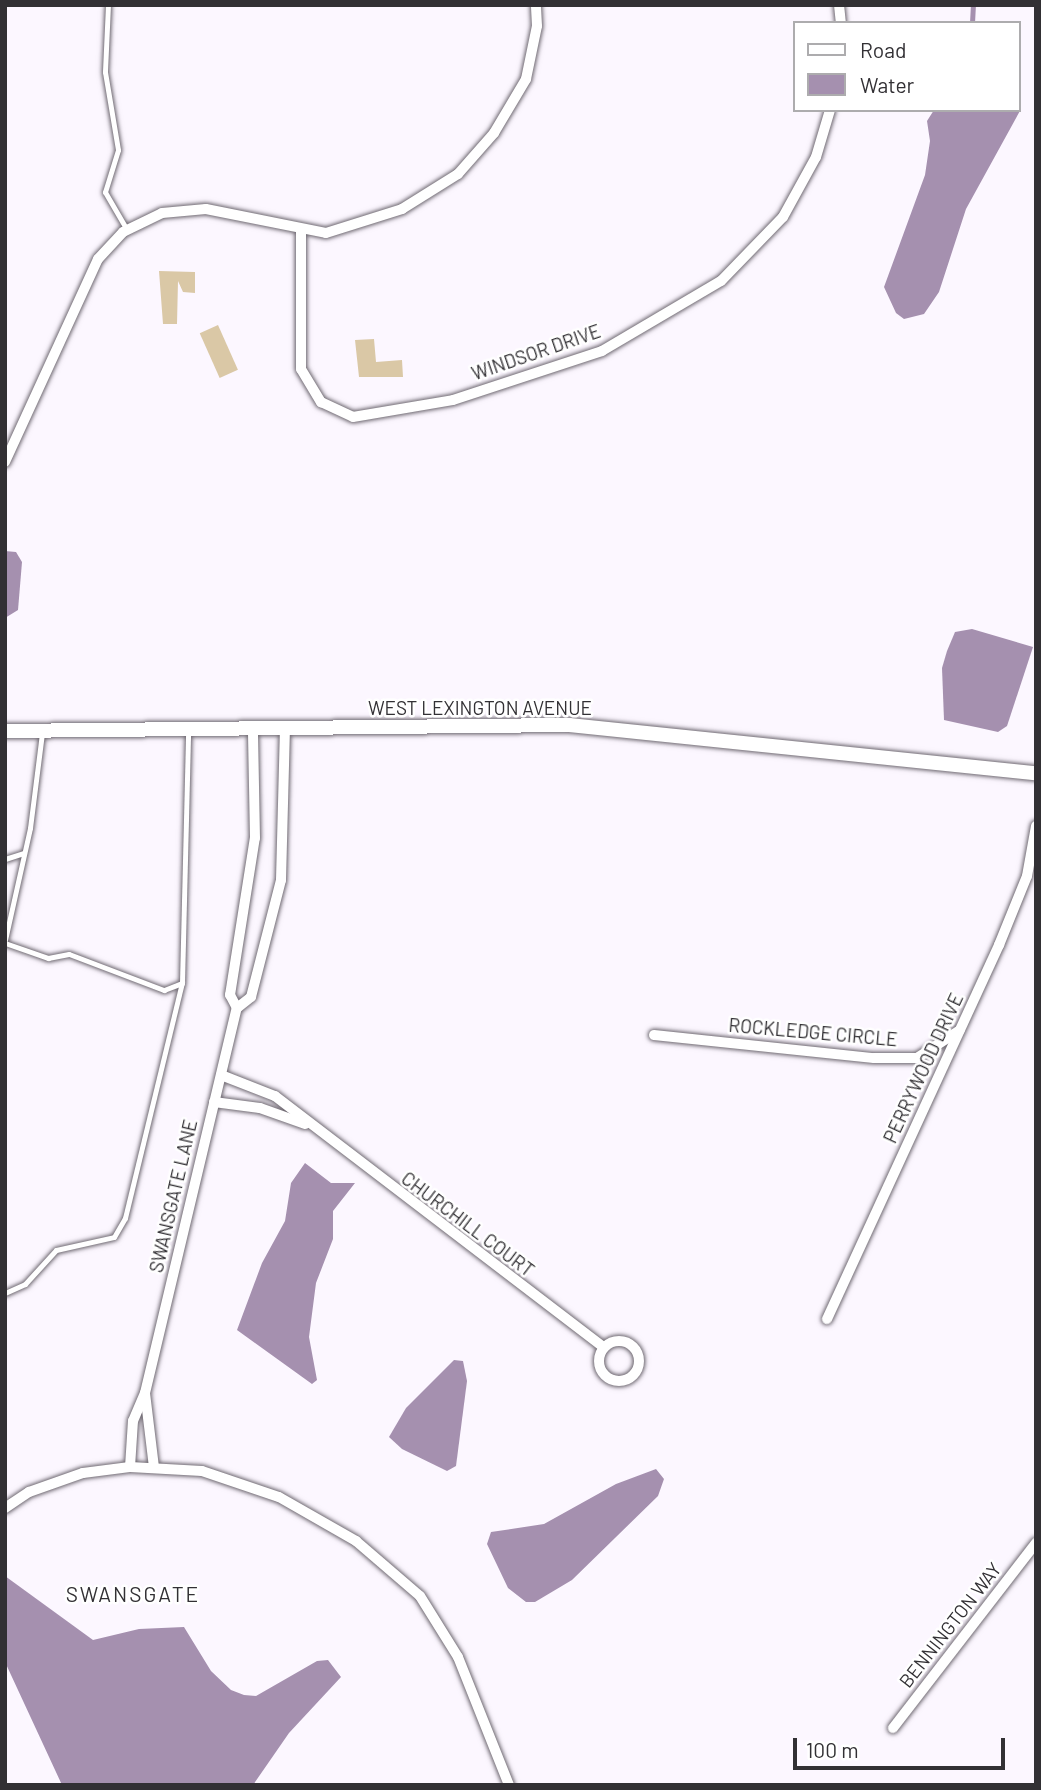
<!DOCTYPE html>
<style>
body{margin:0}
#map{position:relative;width:1041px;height:1790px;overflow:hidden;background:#fcf7ff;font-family:Barlow,sans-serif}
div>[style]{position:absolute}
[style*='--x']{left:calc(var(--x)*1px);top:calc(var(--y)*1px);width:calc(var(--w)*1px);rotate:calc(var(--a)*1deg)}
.water>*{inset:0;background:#a590af}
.stream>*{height:4.5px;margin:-2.25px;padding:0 2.25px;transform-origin:2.25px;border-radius:2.25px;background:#a590af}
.building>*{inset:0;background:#dac8a6;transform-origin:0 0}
.roads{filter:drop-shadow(0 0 2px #706a73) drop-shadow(0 0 2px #706a73)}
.service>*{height:5px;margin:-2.5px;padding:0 2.5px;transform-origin:2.5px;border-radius:2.5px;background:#fff}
.minor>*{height:10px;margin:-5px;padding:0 5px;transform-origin:5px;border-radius:5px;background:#fff}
.minor>.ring{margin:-5px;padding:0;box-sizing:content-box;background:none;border:10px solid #fff;border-radius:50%}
.tertiary>*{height:14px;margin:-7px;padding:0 7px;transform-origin:7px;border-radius:7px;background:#fff}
span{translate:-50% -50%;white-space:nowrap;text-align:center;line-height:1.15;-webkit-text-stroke:5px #fff;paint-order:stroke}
.street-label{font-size:19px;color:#323034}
.neighbourhood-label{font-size:21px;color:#323034;letter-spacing:2px}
.frame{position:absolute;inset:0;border:7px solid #323034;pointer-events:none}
.legend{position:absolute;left:793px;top:21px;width:228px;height:91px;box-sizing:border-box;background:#fff;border:2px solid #adacae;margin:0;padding:9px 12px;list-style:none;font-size:21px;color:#323034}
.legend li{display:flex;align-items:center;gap:14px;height:35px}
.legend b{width:35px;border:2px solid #adacae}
.scale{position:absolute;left:793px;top:1738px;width:212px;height:32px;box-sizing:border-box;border:4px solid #323034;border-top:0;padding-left:9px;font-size:21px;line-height:24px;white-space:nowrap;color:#323034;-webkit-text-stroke:5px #fff;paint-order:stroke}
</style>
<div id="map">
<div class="water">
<i style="clip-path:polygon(1018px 97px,1021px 109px,966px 209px,939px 292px,924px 314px,904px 319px,896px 313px,884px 287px,925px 175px,930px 141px,927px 121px,934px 110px,1018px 110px)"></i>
<i style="clip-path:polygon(5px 551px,16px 552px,22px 562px,18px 610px,5px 618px)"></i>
<i style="clip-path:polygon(972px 629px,1033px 647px,1007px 726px,998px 732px,944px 720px,942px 668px,947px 651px,955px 632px)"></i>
<i style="clip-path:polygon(305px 1163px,331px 1183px,355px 1183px,333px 1211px,333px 1239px,316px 1283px,309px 1337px,317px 1380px,312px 1384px,237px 1330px,262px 1263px,285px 1221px,291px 1183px)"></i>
<i style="clip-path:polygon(454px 1360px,463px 1361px,467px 1381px,456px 1466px,447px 1471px,402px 1449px,389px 1437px,406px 1408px)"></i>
<i style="clip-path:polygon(656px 1469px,664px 1479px,658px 1496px,572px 1580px,535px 1602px,526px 1602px,508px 1588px,487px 1544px,491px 1532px,544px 1524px,616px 1484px)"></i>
<i style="clip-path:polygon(5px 1576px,93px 1640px,139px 1629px,184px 1627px,211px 1671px,231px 1690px,244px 1695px,256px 1696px,317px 1661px,328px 1660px,341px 1677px,289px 1733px,253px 1785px,62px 1785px,5px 1662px)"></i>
</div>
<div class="stream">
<i style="--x:972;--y:23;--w:18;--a:-87"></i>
</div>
<div class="building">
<i style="clip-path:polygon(159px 271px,195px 272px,195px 293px,183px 292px,178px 281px,177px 324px,163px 324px)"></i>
<i style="left:218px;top:325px;width:49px;height:20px;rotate:66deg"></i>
<i style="clip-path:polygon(374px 339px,376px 362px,402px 360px,403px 377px,359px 377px,355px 340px)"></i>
</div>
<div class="roads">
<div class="service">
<i style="--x:108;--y:5;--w:67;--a:92.6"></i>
<i style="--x:105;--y:72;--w:79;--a:80.5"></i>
<i style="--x:118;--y:150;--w:44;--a:107.2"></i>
<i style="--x:105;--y:192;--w:44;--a:59.9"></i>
<i style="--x:5;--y:859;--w:20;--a:-18"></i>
<i style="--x:5;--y:940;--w:115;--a:-77.4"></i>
<i style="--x:30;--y:828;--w:96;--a:-82.8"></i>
<i style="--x:5;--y:943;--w:46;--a:19.2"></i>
<i style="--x:48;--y:958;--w:21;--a:-11"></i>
<i style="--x:69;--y:954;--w:102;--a:20.8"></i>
<i style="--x:164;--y:990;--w:19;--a:-21"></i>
<i style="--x:5;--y:1293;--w:22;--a:-24"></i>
<i style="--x:25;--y:1284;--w:46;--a:-47.6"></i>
<i style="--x:56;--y:1250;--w:59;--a:-12.6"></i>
<i style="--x:114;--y:1237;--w:22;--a:-60"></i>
<i style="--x:125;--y:1218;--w:242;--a:-76.4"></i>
<i style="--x:182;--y:983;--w:251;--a:-88.6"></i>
</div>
<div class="minor">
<i style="--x:839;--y:5;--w:18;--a:84"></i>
<i style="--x:301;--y:232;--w:137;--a:90"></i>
<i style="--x:301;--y:369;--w:39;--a:59"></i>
<i style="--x:321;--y:402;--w:35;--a:25"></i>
<i style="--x:353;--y:417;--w:101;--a:-9.6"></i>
<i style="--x:453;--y:400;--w:157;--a:-18.2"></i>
<i style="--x:602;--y:351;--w:138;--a:-30.5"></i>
<i style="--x:721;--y:281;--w:89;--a:-45.9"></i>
<i style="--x:783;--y:217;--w:68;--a:-61.2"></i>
<i style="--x:816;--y:157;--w:49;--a:-73.4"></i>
<i style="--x:5;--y:462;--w:223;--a:-65.4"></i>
<i style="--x:98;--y:259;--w:37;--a:-47"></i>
<i style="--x:123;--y:232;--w:43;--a:-26"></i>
<i style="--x:162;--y:213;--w:44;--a:-5.2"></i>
<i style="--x:206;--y:209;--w:122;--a:11.3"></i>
<i style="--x:326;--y:233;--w:80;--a:-17.5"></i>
<i style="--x:402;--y:209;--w:66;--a:-32"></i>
<i style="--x:458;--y:174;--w:55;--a:-48.7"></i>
<i style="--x:494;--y:133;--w:63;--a:-59.3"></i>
<i style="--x:526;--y:79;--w:54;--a:-78.3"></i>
<i style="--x:537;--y:26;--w:21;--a:-93"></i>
<i style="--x:237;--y:1008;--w:15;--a:-118"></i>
<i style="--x:230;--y:995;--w:159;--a:-81"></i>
<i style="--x:255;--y:838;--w:109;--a:-91.1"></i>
<i style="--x:654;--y:1035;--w:221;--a:6"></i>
<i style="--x:874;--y:1058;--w:43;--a:0"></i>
<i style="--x:917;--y:1058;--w:51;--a:-33.1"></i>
<i style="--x:221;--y:1075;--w:58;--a:21.3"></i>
<i style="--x:275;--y:1096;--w:412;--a:37.4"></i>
<i style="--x:214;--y:1102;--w:46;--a:7.4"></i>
<i style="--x:260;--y:1108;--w:48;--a:19.6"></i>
<i style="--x:827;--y:1319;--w:412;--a:-65.3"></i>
<i style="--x:999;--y:945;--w:74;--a:-67.9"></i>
<i style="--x:1027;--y:876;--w:51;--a:-79.8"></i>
<i class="ring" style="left:599px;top:1341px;width:30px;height:30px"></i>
<i style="--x:145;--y:1393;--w:75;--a:83.1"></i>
<i style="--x:130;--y:1467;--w:46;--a:-86.3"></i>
<i style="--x:133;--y:1421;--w:30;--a:-67"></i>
<i style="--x:145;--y:1393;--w:396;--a:-76.6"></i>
<i style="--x:237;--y:1008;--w:18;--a:-38"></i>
<i style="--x:251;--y:997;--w:121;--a:-75.6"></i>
<i style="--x:281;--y:880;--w:153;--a:-88.5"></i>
<i style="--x:5;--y:1508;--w:29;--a:-34"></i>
<i style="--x:29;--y:1492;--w:57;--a:-19.4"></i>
<i style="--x:83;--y:1473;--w:47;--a:-7.3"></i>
<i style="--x:130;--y:1467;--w:72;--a:3.2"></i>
<i style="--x:202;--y:1471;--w:81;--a:18.7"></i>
<i style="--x:279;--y:1497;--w:89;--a:29.7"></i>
<i style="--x:356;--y:1541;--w:84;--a:40.7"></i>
<i style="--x:420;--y:1596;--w:72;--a:58.1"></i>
<i style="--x:458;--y:1657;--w:138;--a:68.3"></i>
<i style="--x:893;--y:1728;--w:234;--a:-52.3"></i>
</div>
<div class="tertiary">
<i style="--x:5;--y:731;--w:564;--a:-0.61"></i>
<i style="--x:569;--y:725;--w:469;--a:5.9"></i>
</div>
</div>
<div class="street-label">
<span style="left:536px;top:352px;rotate:-19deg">WINDSOR DRIVE</span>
<span style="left:480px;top:708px">WEST LEXINGTON AVENUE</span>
<span style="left:813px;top:1032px;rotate:5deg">ROCKLEDGE CIRCLE</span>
<span style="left:923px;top:1068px;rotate:-65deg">PERRYWOOD DRIVE</span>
<span style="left:173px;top:1196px;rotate:-77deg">SWANSGATE LANE</span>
<span style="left:468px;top:1224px;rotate:37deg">CHURCHILL COURT</span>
<span style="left:950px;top:1625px;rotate:-52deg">BENNINGTON WAY</span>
</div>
<div class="neighbourhood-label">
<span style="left:133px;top:1594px">SWANSGATE</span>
</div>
<div class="frame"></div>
<ul class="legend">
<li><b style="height:9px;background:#fff"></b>Road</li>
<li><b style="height:19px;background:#a590af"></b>Water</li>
</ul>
<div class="scale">100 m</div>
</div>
